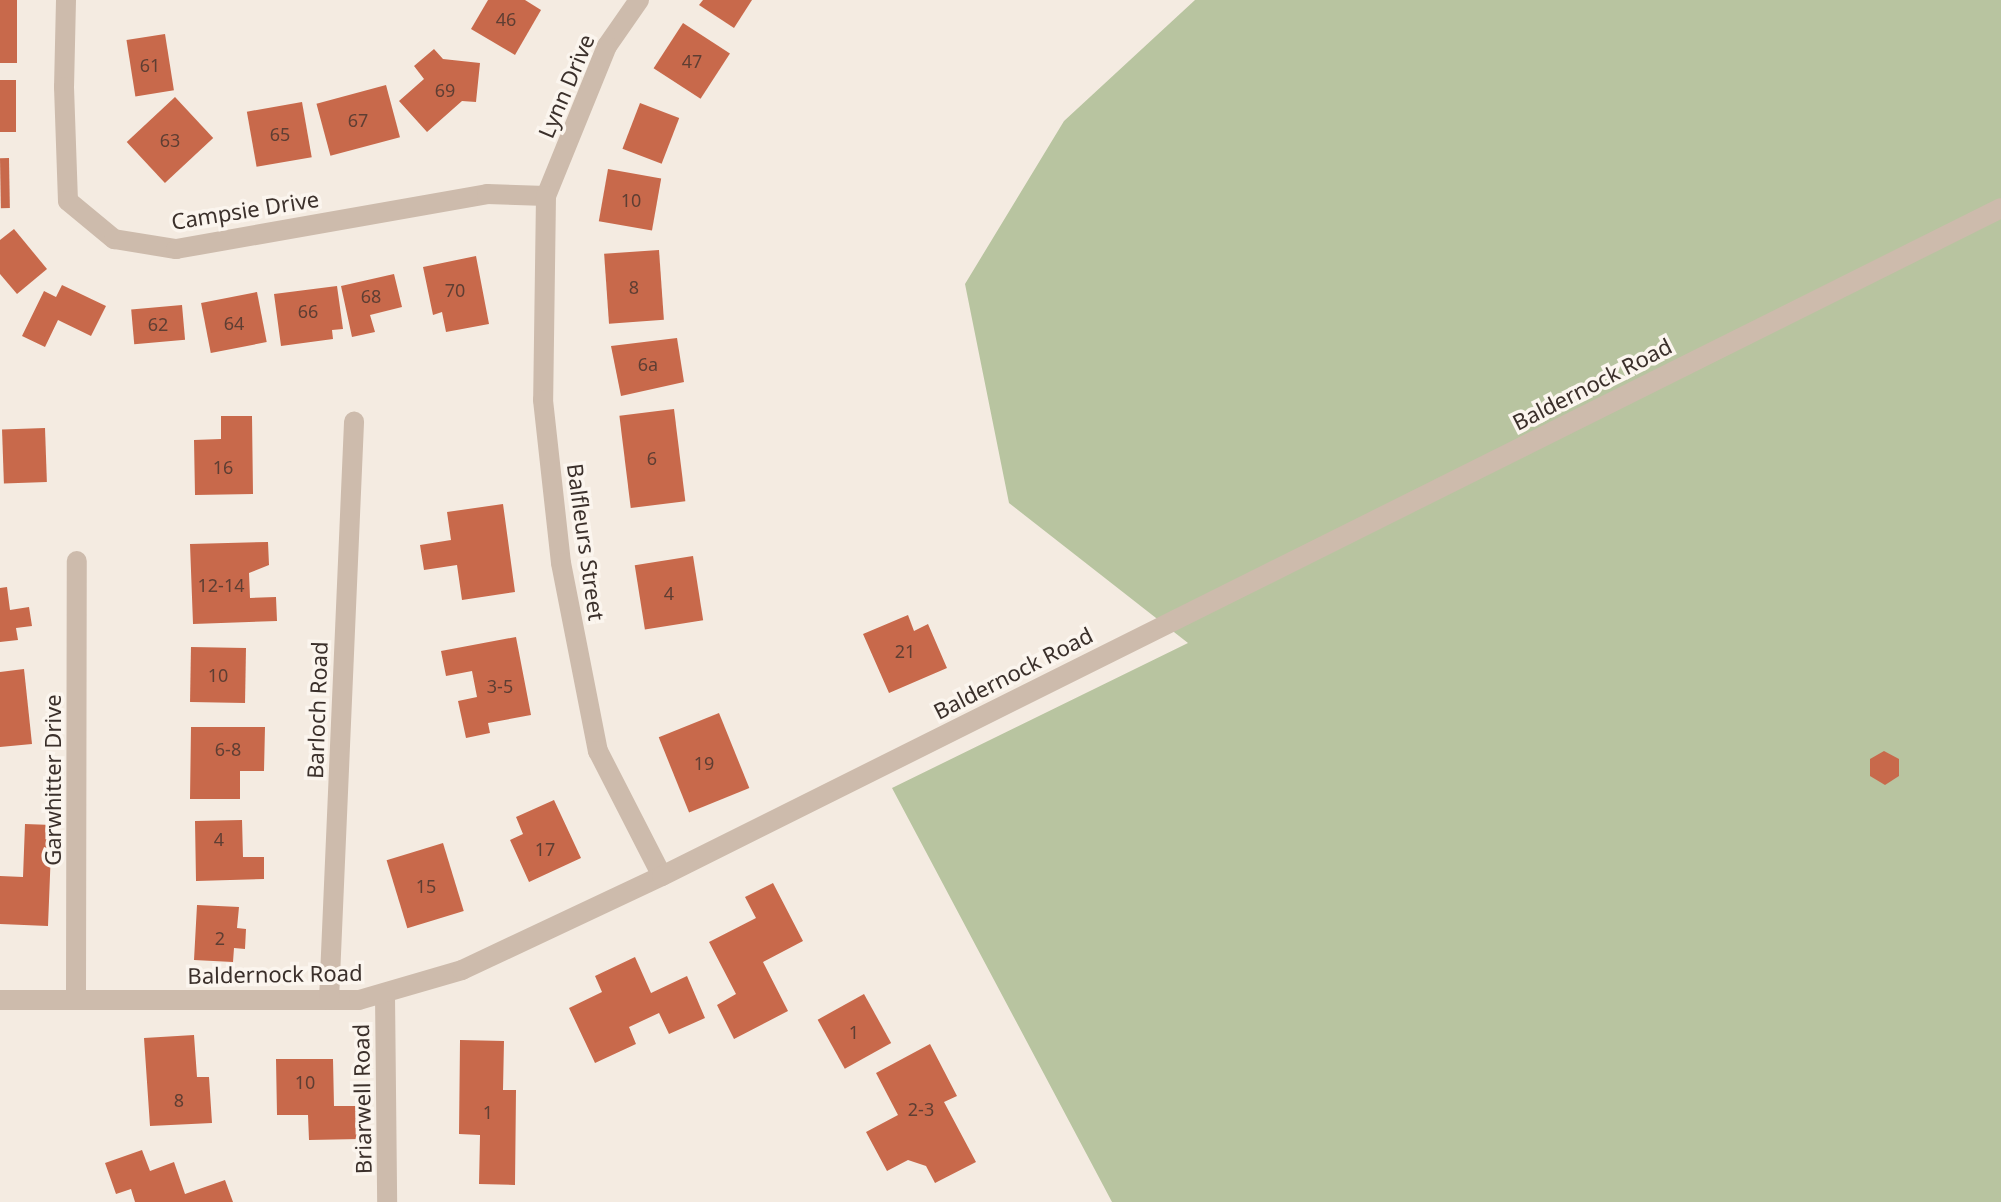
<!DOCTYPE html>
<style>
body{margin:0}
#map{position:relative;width:2001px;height:1202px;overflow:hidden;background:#f4ebe1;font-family:"Noto Sans",sans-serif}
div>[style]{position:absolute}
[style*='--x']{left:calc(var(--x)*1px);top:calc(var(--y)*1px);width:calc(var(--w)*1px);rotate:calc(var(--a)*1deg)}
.green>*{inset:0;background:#b8c4a0}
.building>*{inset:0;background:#c8694b;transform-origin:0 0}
.minor>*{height:20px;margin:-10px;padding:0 10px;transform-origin:10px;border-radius:10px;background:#cdbbac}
span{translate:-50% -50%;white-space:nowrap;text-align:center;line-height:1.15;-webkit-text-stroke:7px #fbf5ee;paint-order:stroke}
.number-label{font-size:18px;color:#5e3e33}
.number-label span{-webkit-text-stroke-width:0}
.street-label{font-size:22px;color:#3b302b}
</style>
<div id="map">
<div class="green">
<i style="clip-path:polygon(1195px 0,2001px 0,2001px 1202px,1112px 1202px,892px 788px,1188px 643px,1009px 503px,965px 284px,1064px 121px)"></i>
</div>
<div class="building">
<i style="left:0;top:0;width:17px;height:63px"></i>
<i style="clip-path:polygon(488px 0,525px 0,541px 10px,515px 55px,471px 29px)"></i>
<i style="clip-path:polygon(703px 0,752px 0,734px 28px,699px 5px)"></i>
<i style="left:683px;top:23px;width:56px;height:54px;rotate:33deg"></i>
<i style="left:165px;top:34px;width:57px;height:39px;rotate:81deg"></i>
<i style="clip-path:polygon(434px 49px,443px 59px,480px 63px,476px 102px,462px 101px,427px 132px,399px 101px,424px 79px,414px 66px)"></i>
<i style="left:0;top:80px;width:16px;height:52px"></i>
<i style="left:386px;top:85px;width:54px;height:72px;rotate:75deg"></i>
<i style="left:175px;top:97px;width:56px;height:66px;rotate:47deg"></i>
<i style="left:302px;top:102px;width:56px;height:56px;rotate:80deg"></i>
<i style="left:640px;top:103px;width:42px;height:49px;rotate:21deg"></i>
<i style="left:9px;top:158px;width:50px;height:9px;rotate:89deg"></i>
<i style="left:608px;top:169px;width:54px;height:53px;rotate:10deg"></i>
<i style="clip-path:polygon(14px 229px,47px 269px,17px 294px,0 274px,0 240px)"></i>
<i style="left:659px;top:250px;width:70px;height:55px;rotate:86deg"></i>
<i style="clip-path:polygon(476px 256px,489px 324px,446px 332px,442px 312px,433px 315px,423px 267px)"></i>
<i style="clip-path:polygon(394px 274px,402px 307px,370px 315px,375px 332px,352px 337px,341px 286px)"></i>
<i style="clip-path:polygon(62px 285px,106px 306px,91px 336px,58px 320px,45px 347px,22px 336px,44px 291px,56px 297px)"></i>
<i style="clip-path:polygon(337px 286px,343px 329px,332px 330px,333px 339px,281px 346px,274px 294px)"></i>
<i style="left:257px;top:292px;width:51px;height:57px;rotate:79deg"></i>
<i style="left:182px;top:305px;width:35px;height:51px;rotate:85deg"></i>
<i style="clip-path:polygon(677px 338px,684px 382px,621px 396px,611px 346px)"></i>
<i style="left:674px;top:409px;width:93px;height:55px;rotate:83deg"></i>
<i style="clip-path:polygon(221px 416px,252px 416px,253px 494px,195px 495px,194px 440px,221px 439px)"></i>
<i style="left:45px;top:428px;width:54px;height:43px;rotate:88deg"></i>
<i style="clip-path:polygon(503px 504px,515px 592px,462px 600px,457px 565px,424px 570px,420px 545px,451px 540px,447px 512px)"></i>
<i style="clip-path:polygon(268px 542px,269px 565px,249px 573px,250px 598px,276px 597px,277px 621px,193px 624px,190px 544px)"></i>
<i style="left:693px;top:556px;width:65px;height:59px;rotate:81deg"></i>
<i style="clip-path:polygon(7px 587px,10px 610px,29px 607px,32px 626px,16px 628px,18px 640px,0 642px,0 588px)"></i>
<i style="clip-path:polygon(908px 615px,914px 631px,928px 624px,947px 668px,889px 693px,863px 634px)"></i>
<i style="clip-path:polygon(516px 637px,531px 715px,488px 723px,490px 733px,466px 738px,458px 701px,477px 697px,472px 671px,446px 676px,441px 651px)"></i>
<i style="left:191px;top:647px;width:55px;height:55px;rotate:1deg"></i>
<i style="clip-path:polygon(24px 669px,32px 744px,0 747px,0 672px)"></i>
<i style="left:719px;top:713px;width:81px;height:65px;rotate:68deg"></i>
<i style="clip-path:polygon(191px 727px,265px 727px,264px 771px,240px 771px,240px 799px,190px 799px)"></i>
<i style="clip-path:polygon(1884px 751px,1899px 759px,1899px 776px,1885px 785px,1870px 776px,1870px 759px)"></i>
<i style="clip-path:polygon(554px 800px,581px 858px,529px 882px,510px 840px,523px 834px,516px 817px)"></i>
<i style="clip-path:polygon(242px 820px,243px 857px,264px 857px,264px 879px,196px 881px,195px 821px)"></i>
<i style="clip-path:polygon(25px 824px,52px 825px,48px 926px,0 924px,0 876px,23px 877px)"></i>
<i style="left:443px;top:843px;width:71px;height:59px;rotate:73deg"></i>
<i style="clip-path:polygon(773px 883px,803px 941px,763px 962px,788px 1011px,734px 1039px,717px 1005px,736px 994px,709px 942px,756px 918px,745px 897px)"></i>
<i style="clip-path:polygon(197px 905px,239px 907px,237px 928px,246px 929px,245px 949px,234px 948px,233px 962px,194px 960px)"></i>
<i style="clip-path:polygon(635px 957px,651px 993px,687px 976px,705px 1018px,669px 1034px,659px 1013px,629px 1027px,636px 1044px,595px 1063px,569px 1008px,602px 992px,595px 976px)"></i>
<i style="left:864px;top:994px;width:56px;height:53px;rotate:61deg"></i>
<i style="clip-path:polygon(194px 1035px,197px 1077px,209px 1077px,212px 1123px,150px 1126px,144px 1038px)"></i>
<i style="clip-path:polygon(460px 1040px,504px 1041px,503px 1090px,516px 1090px,515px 1185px,479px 1184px,480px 1135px,459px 1134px)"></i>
<i style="clip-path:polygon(930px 1044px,957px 1096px,944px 1102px,976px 1162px,935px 1183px,926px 1166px,908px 1160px,887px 1171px,866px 1132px,898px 1115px,876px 1073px)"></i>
<i style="clip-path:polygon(276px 1059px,333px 1059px,334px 1106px,359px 1106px,360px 1139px,309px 1140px,308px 1115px,277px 1115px)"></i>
<i style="clip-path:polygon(142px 1150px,150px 1171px,174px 1162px,185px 1194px,225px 1180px,233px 1202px,135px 1202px,131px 1189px,116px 1194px,105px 1163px)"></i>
</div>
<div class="minor">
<i style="--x:66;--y:0;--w:87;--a:91.3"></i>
<i style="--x:64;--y:87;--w:114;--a:88"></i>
<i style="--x:68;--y:201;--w:60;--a:39.6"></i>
<i style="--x:114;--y:239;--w:63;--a:9.2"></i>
<i style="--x:176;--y:249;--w:316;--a:-10"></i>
<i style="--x:487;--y:194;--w:59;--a:1.9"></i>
<i style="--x:639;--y:0;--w:56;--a:124.8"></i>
<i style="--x:607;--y:46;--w:162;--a:112.1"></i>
<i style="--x:546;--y:196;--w:204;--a:90.8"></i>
<i style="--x:543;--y:400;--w:164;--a:83.7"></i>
<i style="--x:561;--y:563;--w:192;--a:78.9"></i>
<i style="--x:598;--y:751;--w:140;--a:62.9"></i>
<i style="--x:385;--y:995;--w:207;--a:89.4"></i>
<i style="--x:76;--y:999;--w:438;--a:-89.9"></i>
<i style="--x:0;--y:1000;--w:359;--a:0"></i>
<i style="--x:359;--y:1000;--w:107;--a:-16.2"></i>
<i style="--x:462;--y:970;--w:221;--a:-25.2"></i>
<i style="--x:662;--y:876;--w:1496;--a:-26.51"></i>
<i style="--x:329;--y:1000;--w:579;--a:-87.52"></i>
</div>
<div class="number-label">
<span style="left:506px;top:19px">46</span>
<span style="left:692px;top:61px">47</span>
<span style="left:150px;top:65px">61</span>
<span style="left:445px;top:90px">69</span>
<span style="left:358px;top:120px">67</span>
<span style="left:280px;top:134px">65</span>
<span style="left:170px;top:140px">63</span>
<span style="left:631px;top:200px">10</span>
<span style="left:634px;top:287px">8</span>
<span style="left:455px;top:290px">70</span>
<span style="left:371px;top:296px">68</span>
<span style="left:308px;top:311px">66</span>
<span style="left:234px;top:323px">64</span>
<span style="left:158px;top:324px">62</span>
<span style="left:648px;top:364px">6a</span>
<span style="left:652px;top:458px">6</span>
<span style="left:223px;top:467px">16</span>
<span style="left:221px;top:585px">12-14</span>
<span style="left:669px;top:593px">4</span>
<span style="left:905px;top:651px">21</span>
<span style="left:218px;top:675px">10</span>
<span style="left:500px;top:686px">3-5</span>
<span style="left:228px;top:749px">6-8</span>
<span style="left:704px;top:763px">19</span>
<span style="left:219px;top:839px">4</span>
<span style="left:545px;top:849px">17</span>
<span style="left:426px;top:886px">15</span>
<span style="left:220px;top:938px">2</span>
<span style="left:854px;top:1032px">1</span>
<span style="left:305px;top:1082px">10</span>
<span style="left:179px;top:1100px">8</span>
<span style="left:921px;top:1109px">2-3</span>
<span style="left:488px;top:1112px">1</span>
</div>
<div class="street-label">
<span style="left:566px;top:86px;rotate:-67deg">Lynn Drive</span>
<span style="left:245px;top:210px;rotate:-9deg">Campsie Drive</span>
<span style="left:1592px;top:384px;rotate:-27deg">Baldernock Road</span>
<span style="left:586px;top:542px;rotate:82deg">Balfleurs Street</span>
<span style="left:1013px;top:673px;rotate:-27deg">Baldernock Road</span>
<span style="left:317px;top:710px;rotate:-88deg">Barloch Road</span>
<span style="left:53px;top:780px;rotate:-90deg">Garwhitter Drive</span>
<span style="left:275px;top:974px;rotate:-1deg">Baldernock Road</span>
<span style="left:362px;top:1099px;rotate:-91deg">Briarwell Road</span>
</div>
</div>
